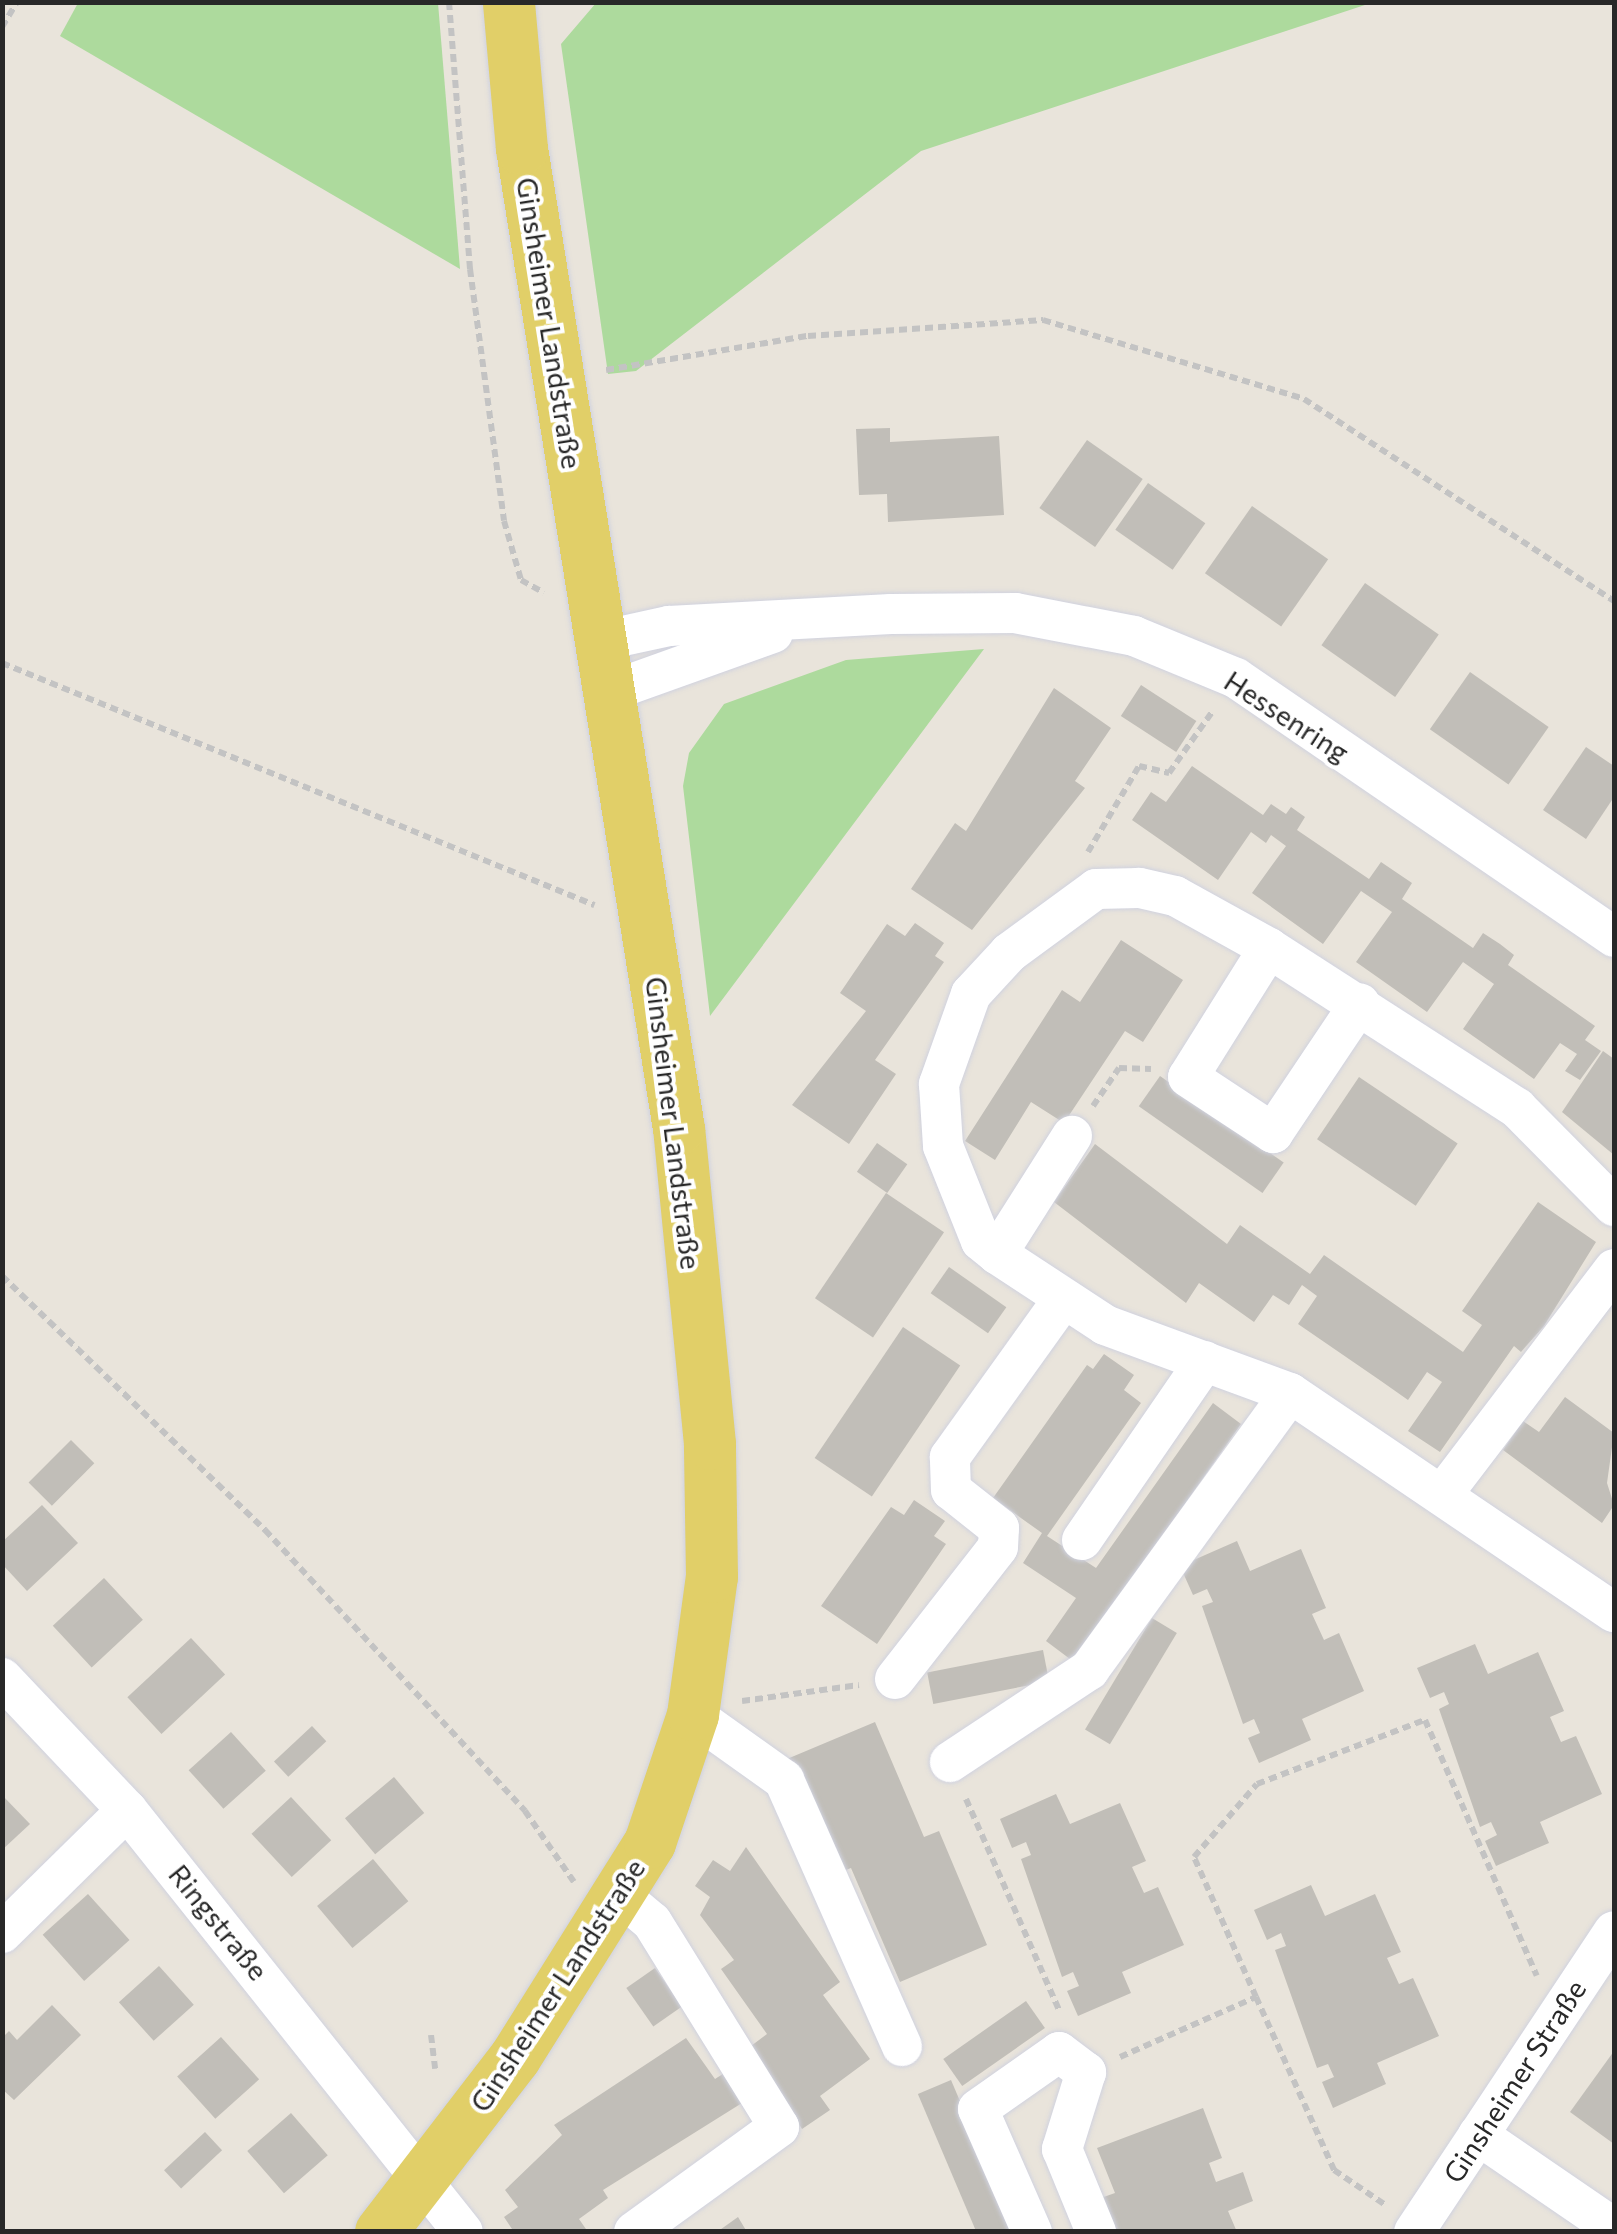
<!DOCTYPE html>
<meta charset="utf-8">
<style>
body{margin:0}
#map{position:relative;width:1617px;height:2234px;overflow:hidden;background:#e9e4db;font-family:Commissioner,sans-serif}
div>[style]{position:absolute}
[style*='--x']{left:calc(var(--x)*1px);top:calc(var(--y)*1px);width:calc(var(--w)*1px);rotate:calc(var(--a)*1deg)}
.green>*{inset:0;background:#adda9d}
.building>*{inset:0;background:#c1beb8;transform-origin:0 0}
.path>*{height:6px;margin-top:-3px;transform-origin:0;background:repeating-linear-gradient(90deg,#c3c3c3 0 8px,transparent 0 13px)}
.roads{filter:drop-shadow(0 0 2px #d0d2df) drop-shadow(0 0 2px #d0d2df)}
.minor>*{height:40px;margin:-20px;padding:0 20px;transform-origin:20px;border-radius:20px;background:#fff}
.major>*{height:52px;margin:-26px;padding:0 26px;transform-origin:26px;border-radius:26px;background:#e1cf68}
span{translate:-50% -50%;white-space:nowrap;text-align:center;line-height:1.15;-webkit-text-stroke:8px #fff;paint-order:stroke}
.street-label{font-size:28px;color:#282828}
.frame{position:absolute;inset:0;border:5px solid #282828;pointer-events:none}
</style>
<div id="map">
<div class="green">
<i style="clip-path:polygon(78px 3px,438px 3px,460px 269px,60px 36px)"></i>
<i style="clip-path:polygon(596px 3px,596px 2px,1371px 3px,921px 151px,636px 371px,608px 374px,561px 44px)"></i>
<i style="clip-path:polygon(984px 649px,819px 870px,710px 1016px,683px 786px,689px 753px,724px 704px,846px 660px)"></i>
</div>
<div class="building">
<i style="clip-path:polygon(890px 428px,890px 442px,999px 436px,1004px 515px,888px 522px,887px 494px,859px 495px,856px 429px)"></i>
<i style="left:1087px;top:440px;width:68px;height:83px;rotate:35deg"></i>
<i style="left:1148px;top:483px;width:70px;height:57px;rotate:35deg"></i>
<i style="left:1252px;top:506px;width:93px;height:82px;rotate:35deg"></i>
<i style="left:1365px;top:583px;width:90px;height:76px;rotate:35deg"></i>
<i style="left:1470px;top:672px;width:96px;height:70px;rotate:35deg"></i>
<i style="left:1141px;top:685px;width:66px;height:37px;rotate:33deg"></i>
<i style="clip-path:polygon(1054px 688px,1111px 728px,1075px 781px,1085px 788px,972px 930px,911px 889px,955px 823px,966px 831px)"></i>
<i style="clip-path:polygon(1586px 747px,1614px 766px,1614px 797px,1586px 839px,1543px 810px)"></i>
<i style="clip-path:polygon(1192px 766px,1263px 815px,1271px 804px,1286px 814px,1291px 807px,1305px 817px,1297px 830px,1369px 879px,1381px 862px,1412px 883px,1402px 899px,1473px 948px,1483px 933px,1500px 944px,1514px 955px,1508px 965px,1595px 1026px,1585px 1040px,1601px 1051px,1580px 1080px,1565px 1071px,1577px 1054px,1560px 1043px,1534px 1079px,1463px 1029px,1494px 984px,1463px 962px,1427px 1012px,1356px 962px,1392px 912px,1361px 891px,1323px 944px,1252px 893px,1286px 846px,1271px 835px,1266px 843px,1251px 832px,1218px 880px,1132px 820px,1151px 792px,1166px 802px)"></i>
<i style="clip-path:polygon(915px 923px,944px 943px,935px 956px,944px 962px,875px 1060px,896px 1074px,849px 1144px,792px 1105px,866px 1011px,840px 993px,887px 924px,905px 936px)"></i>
<i style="clip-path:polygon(1121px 940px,1183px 980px,1143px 1042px,1125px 1031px,1064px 1123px,1031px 1102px,995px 1160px,965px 1141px,1062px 990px,1080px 1002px)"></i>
<i style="clip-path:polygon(1603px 1051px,1614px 1059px,1614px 1155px,1562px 1112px)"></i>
<i style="left:1160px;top:1076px;width:151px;height:37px;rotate:35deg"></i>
<i style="left:1359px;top:1077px;width:119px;height:75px;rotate:34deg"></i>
<i style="left:877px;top:1143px;width:37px;height:35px;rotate:35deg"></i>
<i style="clip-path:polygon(1095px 1144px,1227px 1244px,1240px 1225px,1310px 1274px,1324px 1255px,1463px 1352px,1482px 1325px,1462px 1311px,1538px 1202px,1596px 1242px,1544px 1326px,1521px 1352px,1514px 1346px,1440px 1452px,1408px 1431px,1442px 1382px,1427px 1372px,1408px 1400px,1381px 1381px,1298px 1324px,1317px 1296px,1302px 1285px,1289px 1305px,1273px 1295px,1254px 1322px,1199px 1283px,1186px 1303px,1054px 1202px)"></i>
<i style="left:886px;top:1193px;width:70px;height:127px;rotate:34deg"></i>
<i style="left:949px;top:1267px;width:70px;height:32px;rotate:35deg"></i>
<i style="left:903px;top:1327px;width:69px;height:158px;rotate:34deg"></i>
<i style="clip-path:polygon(1104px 1354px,1134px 1375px,1124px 1390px,1141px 1403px,1047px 1536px,1096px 1568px,1213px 1403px,1241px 1424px,1074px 1662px,1046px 1641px,1076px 1598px,1023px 1563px,1042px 1533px,993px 1498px,1087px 1365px,1093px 1369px)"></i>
<i style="clip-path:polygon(1565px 1397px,1614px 1433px,1607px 1483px,1614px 1505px,1602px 1523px,1503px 1450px,1523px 1421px,1539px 1432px)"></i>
<i style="left:71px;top:1440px;width:33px;height:60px;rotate:45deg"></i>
<i style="clip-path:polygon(914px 1500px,945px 1521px,934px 1536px,946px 1544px,877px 1644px,821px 1606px,891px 1507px,904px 1515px)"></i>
<i style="clip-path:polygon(42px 1505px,78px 1543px,27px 1591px,2px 1564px,2px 1542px)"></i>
<i style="clip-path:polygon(1237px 1541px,1250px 1571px,1301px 1549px,1326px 1608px,1312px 1614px,1324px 1640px,1339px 1633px,1364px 1691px,1302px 1719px,1311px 1740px,1259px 1763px,1248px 1738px,1260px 1733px,1254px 1719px,1243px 1724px,1202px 1606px,1213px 1602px,1207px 1589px,1193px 1595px,1180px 1566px)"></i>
<i style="left:104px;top:1578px;width:57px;height:70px;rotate:47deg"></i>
<i style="left:1152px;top:1618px;width:29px;height:130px;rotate:31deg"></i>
<i style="left:191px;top:1638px;width:50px;height:87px;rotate:47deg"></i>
<i style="clip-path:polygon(1475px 1644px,1488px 1674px,1538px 1652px,1564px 1711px,1550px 1717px,1561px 1742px,1576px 1736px,1602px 1794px,1540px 1822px,1549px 1843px,1496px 1866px,1485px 1841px,1497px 1835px,1491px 1822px,1480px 1827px,1439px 1709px,1449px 1704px,1444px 1692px,1430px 1698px,1417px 1668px)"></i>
<i style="left:1043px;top:1650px;width:32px;height:118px;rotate:79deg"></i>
<i style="clip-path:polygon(875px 1722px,924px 1837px,939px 1831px,987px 1945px,900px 1982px,851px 1868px,836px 1874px,787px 1759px)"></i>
<i style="left:312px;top:1726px;width:21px;height:52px;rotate:47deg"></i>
<i style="left:231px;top:1732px;width:52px;height:57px;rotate:48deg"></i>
<i style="left:394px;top:1777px;width:47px;height:64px;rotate:50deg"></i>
<i style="clip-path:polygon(1056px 1794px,1070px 1824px,1120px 1803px,1146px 1861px,1132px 1867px,1144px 1893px,1158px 1887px,1184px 1945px,1122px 1972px,1131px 1993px,1078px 2016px,1067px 1991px,1079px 1986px,1073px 1972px,1062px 1977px,1021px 1859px,1031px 1855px,1026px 1842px,1012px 1848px,1000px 1819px)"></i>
<i style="clip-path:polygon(2px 1795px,30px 1824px,2px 1850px)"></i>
<i style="left:291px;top:1797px;width:59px;height:54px;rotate:47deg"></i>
<i style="clip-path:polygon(746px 1847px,840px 1982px,823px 1995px,870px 2059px,820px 2096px,830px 2110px,802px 2129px,751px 2046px,767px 2034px,721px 1969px,734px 1960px,700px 1915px,710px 1897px,695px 1886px,713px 1860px,730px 1871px)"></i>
<i style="left:373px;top:1859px;width:55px;height:73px;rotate:50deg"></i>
<i style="clip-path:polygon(1311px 1885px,1325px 1916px,1375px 1894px,1401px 1952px,1387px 1958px,1399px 1984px,1413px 1978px,1439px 2036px,1377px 2063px,1386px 2084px,1333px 2108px,1322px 2082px,1334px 2077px,1328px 2064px,1317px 2068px,1275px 1950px,1286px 1946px,1281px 1933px,1267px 1940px,1254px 1910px)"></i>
<i style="left:88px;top:1894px;width:62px;height:61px;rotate:48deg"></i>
<i style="left:159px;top:1966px;width:52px;height:54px;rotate:48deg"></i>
<i style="left:655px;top:1968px;width:47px;height:35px;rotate:55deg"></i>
<i style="left:1026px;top:2001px;width:33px;height:101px;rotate:55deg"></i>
<i style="clip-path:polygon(52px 2005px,81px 2035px,14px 2100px,2px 2089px,2px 2038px,9px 2031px,17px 2040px)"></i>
<i style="left:221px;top:2037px;width:57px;height:59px;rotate:48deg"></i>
<i style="clip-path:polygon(686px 2038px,715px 2079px,729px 2070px,750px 2098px,603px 2190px,608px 2198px,579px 2219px,588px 2232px,514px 2232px,504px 2217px,518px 2207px,505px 2190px,562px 2135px,554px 2125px)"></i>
<i style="clip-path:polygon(1614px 2051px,1614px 2144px,1570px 2112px)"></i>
<i style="left:951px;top:2080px;width:166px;height:36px;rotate:67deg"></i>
<i style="clip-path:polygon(1203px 2108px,1222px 2158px,1209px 2163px,1216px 2182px,1243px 2172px,1253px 2201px,1228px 2211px,1237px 2232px,1111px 2232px,1098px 2199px,1115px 2193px,1097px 2148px)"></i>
<i style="left:291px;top:2113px;width:56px;height:58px;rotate:49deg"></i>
<i style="left:205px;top:2132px;width:25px;height:56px;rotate:47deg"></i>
<i style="clip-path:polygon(738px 2217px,747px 2232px,717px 2232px)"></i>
</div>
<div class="path">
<i style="--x:449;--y:2;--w:268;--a:85.5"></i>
<i style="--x:470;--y:269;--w:254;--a:82.3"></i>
<i style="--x:504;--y:521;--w:61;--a:73.9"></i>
<i style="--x:521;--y:580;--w:26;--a:29"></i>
<i style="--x:2;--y:27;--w:29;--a:-59"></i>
<i style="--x:606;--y:370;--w:205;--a:-9.6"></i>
<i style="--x:808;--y:336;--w:236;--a:-3.9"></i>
<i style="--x:1043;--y:320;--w:273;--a:16.8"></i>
<i style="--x:1304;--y:399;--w:370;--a:33.1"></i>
<i style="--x:2;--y:663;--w:640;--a:22.23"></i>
<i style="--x:1088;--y:852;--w:100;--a:-59.3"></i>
<i style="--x:1139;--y:766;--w:31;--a:13"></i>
<i style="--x:1169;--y:773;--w:75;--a:-54.8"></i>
<i style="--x:1093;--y:1106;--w:46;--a:-55.6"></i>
<i style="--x:1119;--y:1068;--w:32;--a:2"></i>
<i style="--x:2;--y:1276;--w:366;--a:44"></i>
<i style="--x:265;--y:1530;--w:383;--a:47.2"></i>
<i style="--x:525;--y:1811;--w:86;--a:55.4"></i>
<i style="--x:742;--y:1701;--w:118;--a:-7.8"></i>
<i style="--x:966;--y:1799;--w:233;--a:66.2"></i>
<i style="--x:1256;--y:1997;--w:153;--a:-113.9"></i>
<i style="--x:1194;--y:1857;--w:96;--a:-49.2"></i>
<i style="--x:1257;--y:1784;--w:180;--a:-20.9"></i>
<i style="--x:1425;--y:1720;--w:279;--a:66.4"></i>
<i style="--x:431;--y:2035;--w:34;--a:83"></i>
<i style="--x:1120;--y:2057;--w:149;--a:-23.8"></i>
<i style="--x:1256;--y:1997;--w:190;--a:65.7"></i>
<i style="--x:1334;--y:2170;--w:64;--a:34.2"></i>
</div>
<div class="roads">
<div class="minor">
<i style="--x:600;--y:641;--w:71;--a:-12.3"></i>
<i style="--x:669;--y:626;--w:222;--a:-3.1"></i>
<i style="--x:891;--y:614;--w:124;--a:-0.5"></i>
<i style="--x:1015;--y:613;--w:121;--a:10.9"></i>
<i style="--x:1134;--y:636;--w:110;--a:22.4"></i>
<i style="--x:1236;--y:678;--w:458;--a:34.4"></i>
<i style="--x:611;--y:691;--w:172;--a:-19.7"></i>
<i style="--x:1269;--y:948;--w:152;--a:122.1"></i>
<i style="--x:1188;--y:1077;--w:102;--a:33.4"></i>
<i style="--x:1273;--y:1133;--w:156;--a:-56.2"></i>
<i style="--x:1614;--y:1206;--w:138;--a:-134.7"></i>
<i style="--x:1517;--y:1108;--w:295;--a:-147.2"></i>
<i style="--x:1269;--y:948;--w:107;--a:-151"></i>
<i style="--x:1175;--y:896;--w:37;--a:-167"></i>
<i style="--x:1139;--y:888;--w:43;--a:178.7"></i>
<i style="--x:1096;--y:889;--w:108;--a:143.7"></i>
<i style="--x:1009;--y:953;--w:56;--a:132.8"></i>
<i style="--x:971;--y:994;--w:96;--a:109.6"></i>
<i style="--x:939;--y:1084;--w:62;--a:86.3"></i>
<i style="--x:943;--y:1146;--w:102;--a:68.2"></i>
<i style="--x:981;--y:1241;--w:21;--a:39"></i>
<i style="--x:997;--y:1254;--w:129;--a:33.3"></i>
<i style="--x:1105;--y:1325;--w:197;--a:20.2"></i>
<i style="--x:1290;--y:1393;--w:391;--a:34.1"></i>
<i style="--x:997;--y:1254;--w:140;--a:-57.6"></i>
<i style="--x:1442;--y:1495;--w:284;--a:-52.7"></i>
<i style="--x:1082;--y:1540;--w:217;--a:-55.5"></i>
<i style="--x:2;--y:1678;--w:182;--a:46.6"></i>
<i style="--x:127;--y:1810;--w:539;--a:51.47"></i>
<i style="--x:895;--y:1679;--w:167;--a:-52"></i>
<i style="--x:998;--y:1547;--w:19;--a:-87"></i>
<i style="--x:999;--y:1528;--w:61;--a:-141.6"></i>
<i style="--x:951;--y:1490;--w:33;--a:-92"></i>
<i style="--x:950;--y:1457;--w:194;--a:-54.4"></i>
<i style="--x:693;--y:1715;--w:112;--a:35.5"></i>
<i style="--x:784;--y:1780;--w:291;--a:66.1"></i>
<i style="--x:950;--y:1762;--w:167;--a:-33.5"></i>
<i style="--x:1089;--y:1670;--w:342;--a:-54"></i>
<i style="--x:621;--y:1896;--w:40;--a:40"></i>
<i style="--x:652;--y:1922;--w:241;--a:58.2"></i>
<i style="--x:779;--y:2127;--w:179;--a:144.1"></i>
<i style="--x:2;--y:1933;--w:175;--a:-44.5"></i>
<i style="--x:1478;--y:2135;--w:165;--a:34.4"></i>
<i style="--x:1032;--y:2232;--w:134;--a:-113.7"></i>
<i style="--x:978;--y:2109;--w:99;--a:-35.1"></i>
<i style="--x:1059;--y:2052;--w:34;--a:37"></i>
<i style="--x:1086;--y:2072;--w:81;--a:107.3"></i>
<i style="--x:1062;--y:2149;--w:90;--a:67.7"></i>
<i style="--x:1414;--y:2232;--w:361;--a:-56.4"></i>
</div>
<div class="major">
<i style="--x:381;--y:2232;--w:220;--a:-52.4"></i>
<i style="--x:515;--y:2058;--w:254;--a:-57.9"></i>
<i style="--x:650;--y:1843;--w:135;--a:-71.4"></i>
<i style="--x:693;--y:1715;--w:139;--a:-82.2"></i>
<i style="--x:712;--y:1577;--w:133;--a:-90.9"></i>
<i style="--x:710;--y:1444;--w:317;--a:-95.6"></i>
<i style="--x:679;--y:1129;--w:992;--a:-99.1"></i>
<i style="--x:522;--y:149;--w:148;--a:-95.1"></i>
</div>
</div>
<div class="street-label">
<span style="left:550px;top:323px;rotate:81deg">Ginsheimer Landstraße</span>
<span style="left:1287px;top:716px;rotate:33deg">Hessenring</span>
<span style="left:674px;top:1123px;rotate:83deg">Ginsheimer Landstraße</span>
<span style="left:219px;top:1922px;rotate:51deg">Ringstraße</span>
<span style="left:557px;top:1985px;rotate:-57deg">Ginsheimer Landstraße</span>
<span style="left:1514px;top:2081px;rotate:-57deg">Ginsheimer Straße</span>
</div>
<div class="frame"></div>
</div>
